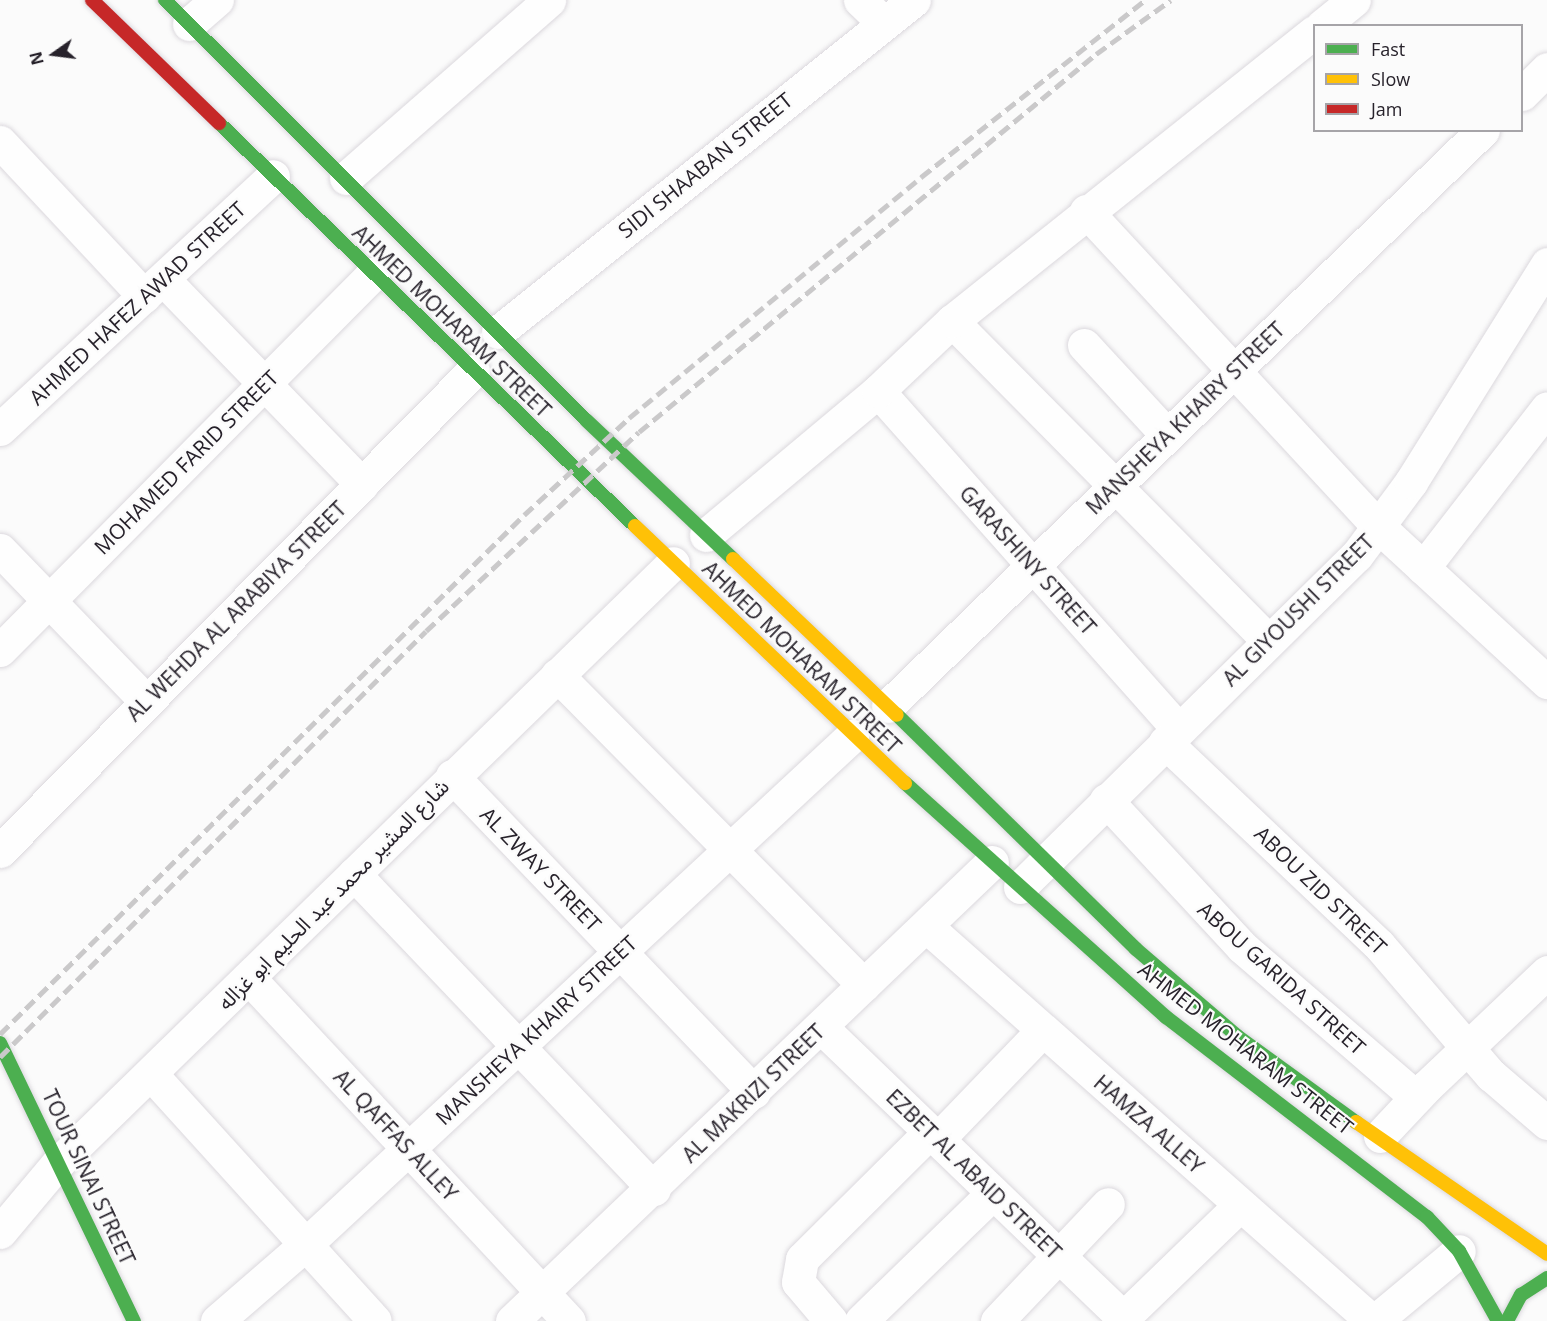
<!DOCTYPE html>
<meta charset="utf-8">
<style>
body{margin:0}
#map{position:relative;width:1547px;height:1321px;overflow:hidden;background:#fbfbfb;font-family:"Open Sans","Noto Sans Arabic",sans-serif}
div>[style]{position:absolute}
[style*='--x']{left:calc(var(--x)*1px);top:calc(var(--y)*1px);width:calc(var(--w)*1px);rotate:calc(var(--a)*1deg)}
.roads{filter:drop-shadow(0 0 2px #dbd8dd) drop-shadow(0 0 2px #dbd8dd)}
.street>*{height:33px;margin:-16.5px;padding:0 16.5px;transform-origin:16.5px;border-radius:16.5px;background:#fefefe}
.fast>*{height:14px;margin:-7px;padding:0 7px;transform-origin:7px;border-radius:7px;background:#4caf50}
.slow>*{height:14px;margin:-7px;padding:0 7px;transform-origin:7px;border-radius:7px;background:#ffc107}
.jam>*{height:14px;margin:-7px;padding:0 7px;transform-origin:7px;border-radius:7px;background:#c62828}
.rail>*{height:4.5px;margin-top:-2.25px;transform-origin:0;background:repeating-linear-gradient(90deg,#cac9ca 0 12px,transparent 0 18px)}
span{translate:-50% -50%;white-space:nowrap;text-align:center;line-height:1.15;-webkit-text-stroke:4.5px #fbfbfb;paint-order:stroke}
.street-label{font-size:21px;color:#27222b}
.legend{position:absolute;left:1313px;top:24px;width:210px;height:108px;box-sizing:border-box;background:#fbfbfb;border:2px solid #a6a4a8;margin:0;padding:8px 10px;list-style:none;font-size:18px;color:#27222b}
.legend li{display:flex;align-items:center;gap:12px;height:30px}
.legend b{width:30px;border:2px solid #a6a4a8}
.north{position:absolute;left:24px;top:24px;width:60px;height:60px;-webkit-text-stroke:4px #fbfbfb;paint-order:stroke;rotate:256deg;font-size:16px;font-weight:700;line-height:24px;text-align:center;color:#27222b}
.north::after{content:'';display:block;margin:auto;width:21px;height:27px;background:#27222b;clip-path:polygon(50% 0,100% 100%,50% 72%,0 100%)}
</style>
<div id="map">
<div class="roads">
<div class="street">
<i style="--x:860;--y:0;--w:32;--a:44"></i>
<i style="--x:189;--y:24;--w:37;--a:-41"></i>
<i style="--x:1322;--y:26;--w:41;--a:-39.1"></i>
<i style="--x:1522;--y:94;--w:35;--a:-45"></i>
<i style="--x:0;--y:142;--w:211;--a:46.9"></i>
<i style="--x:346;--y:178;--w:270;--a:-41.2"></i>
<i style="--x:1086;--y:211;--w:431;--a:47.2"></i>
<i style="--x:1379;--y:527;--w:229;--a:42.7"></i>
<i style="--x:163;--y:279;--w:286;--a:45.9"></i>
<i style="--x:952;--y:321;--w:450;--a:45.3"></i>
<i style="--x:498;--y:332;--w:532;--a:-38.59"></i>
<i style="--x:1084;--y:345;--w:122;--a:47.3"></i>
<i style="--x:878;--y:391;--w:452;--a:48.4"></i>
<i style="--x:0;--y:429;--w:372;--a:-42.8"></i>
<i style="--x:706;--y:535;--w:224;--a:-39.9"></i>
<i style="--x:878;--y:391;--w:102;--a:-43.4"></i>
<i style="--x:952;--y:321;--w:463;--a:-38.6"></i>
<i style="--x:0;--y:550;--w:210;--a:46"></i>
<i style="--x:1423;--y:568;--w:202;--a:-52.2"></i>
<i style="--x:0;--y:650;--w:530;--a:-45.23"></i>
<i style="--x:557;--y:675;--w:436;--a:45.3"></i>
<i style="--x:888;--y:706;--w:828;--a:-44.07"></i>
<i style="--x:1165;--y:742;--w:295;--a:43.5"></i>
<i style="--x:1379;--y:945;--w:172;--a:49.3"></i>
<i style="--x:1491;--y:1075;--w:74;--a:40.6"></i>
<i style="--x:452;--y:776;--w:437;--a:46.3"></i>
<i style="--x:1106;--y:800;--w:200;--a:47.2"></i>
<i style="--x:1242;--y:947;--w:230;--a:40.8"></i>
<i style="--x:0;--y:851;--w:674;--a:-45.42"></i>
<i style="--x:354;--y:874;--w:435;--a:46.4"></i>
<i style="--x:1020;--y:887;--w:473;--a:-44.6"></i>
<i style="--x:1357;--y:555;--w:91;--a:-53.5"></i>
<i style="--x:1411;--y:482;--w:257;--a:-58"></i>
<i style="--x:926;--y:926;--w:596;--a:41.53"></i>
<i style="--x:249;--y:978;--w:469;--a:47"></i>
<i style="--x:821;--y:1027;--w:424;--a:43.9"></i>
<i style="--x:151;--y:1074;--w:333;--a:47.8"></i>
<i style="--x:1380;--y:1136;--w:67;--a:-46.8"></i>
<i style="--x:1426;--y:1087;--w:167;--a:-43.5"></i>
<i style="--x:938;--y:1139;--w:151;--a:-46.1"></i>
<i style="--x:0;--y:1232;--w:90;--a:-50"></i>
<i style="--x:58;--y:1163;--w:859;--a:-44.29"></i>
<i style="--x:217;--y:1321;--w:118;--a:-40.9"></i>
<i style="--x:306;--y:1244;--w:746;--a:-42.94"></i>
<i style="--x:512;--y:1321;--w:664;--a:-43.72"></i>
<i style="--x:831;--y:1321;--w:51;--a:-130.2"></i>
<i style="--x:798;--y:1282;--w:23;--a:-80"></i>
<i style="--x:802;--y:1259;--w:180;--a:-44.8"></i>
<i style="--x:861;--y:1321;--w:184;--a:-44.1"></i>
<i style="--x:997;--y:1321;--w:161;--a:-46.5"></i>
<i style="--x:1120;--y:1321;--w:167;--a:-44"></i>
<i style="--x:1375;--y:1321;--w:109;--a:-39.8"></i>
</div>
<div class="fast">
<i style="--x:165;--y:0;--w:596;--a:44.93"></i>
<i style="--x:587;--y:421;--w:201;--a:43.4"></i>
<i style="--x:219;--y:123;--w:579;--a:44.09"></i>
<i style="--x:897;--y:715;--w:334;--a:44.4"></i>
<i style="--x:1136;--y:949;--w:133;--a:40.7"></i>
<i style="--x:1237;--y:1036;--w:147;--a:35.9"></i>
<i style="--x:905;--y:783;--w:351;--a:41.9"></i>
<i style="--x:1166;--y:1017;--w:329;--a:37.5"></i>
<i style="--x:1427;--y:1217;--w:47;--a:46.7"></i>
<i style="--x:1459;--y:1251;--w:80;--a:60.9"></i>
<i style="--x:0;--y:1043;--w:309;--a:64.3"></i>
<i style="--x:1507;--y:1321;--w:30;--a:-62"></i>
<i style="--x:1521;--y:1295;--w:31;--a:-33"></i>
</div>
<div class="slow">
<i style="--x:635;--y:526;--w:373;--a:43.6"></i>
<i style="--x:733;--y:559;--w:226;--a:43.6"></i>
<i style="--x:1356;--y:1122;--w:232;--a:34.6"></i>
</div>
<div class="jam">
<i style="--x:92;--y:0;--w:177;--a:44.1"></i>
</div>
</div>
<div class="rail">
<i style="--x:0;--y:1034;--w:738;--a:-44.73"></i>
<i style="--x:524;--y:515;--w:143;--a:-42.7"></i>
<i style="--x:629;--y:418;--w:379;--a:-39.5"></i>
<i style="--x:921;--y:177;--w:285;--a:-38.3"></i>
<i style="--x:0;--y:1057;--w:602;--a:-45"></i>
<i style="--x:426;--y:631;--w:291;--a:-43.1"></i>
<i style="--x:639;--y:432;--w:593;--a:-39.6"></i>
<i style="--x:1096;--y:54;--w:92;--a:-35.8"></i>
</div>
<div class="street-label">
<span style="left:705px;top:165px;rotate:-39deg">SIDI SHAABAN STREET</span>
<span style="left:137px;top:303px;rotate:-43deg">AHMED HAFEZ AWAD STREET</span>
<span style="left:452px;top:321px;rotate:44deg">AHMED MOHARAM STREET</span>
<span style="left:1185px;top:418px;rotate:-44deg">MANSHEYA KHAIRY STREET</span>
<span style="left:186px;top:462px;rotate:-45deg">MOHAMED FARID STREET</span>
<span style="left:1028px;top:560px;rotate:48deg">GARASHINY STREET</span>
<span style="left:1298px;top:610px;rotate:-45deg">AL GIYOUSHI STREET</span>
<span style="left:236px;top:611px;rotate:-45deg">AL WEHDA AL ARABIYA STREET</span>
<span style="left:802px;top:657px;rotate:44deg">AHMED MOHARAM STREET</span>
<span style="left:541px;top:869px;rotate:46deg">AL ZWAY STREET</span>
<span style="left:1321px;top:890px;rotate:44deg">ABOU ZID STREET</span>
<span style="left:333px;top:894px;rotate:-45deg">شارع المشير محمد عبد الحليم ابو غزاله</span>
<span style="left:1282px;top:978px;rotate:42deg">ABOU GARIDA STREET</span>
<span style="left:536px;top:1030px;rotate:-43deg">MANSHEYA KHAIRY STREET</span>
<span style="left:1246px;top:1048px;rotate:38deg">AHMED MOHARAM STREET</span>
<span style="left:753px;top:1093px;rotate:-44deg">AL MAKRIZI STREET</span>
<span style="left:1149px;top:1124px;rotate:41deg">HAMZA ALLEY</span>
<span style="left:396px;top:1135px;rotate:47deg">AL QAFFAS ALLEY</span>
<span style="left:974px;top:1174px;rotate:44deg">EZBET AL ABAID STREET</span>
<span style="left:89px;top:1177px;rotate:65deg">TOUR SINAI STREET</span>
</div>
<ul class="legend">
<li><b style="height:8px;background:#4caf50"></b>Fast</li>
<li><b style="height:8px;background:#ffc107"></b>Slow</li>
<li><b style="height:8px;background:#c62828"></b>Jam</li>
</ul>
<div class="north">N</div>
</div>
